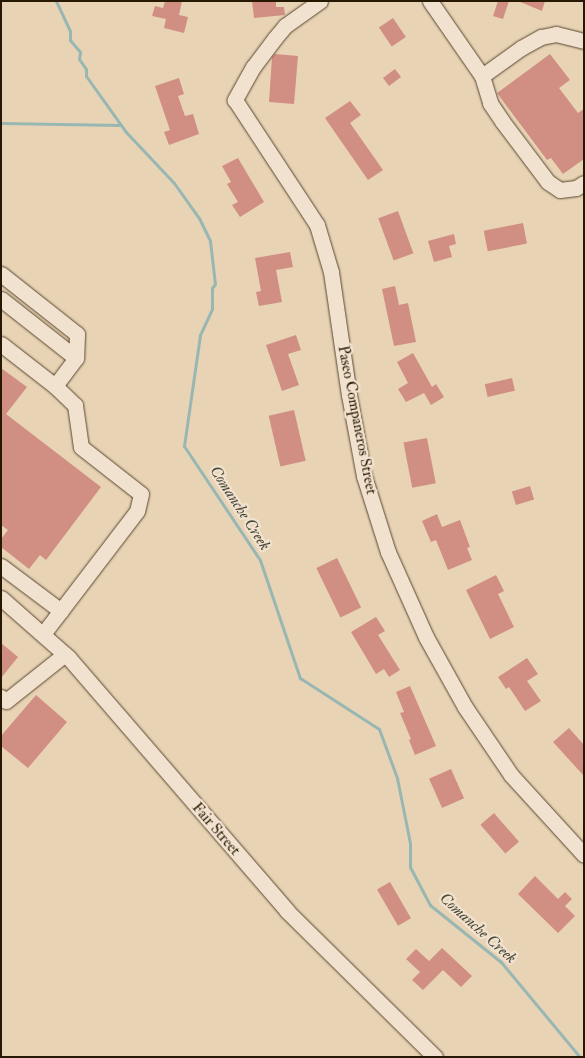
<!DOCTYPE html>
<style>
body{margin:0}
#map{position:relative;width:585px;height:1058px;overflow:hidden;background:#e9d3b5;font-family:"IM FELL Double Pica",serif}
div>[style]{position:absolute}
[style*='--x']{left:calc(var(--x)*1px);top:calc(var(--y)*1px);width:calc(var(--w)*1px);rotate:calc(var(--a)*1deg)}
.stream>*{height:3px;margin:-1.5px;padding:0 1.5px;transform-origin:1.5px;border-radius:1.5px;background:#98b7b3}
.building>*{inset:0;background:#d18e83;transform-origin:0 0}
.roads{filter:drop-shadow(0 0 1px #58472f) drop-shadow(0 0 1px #58472f)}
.minor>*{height:15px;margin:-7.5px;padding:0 7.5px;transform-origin:7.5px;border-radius:7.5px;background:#f1e2cf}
span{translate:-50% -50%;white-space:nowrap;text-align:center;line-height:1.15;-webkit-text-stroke:4.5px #f1e2cf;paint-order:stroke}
.street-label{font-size:15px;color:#271802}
.water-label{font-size:16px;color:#494837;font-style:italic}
.frame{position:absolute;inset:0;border:2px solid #271802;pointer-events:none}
</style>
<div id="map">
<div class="stream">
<i style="--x:56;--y:1;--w:33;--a:65"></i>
<i style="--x:70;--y:31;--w:9;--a:90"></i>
<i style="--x:70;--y:40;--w:16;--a:50"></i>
<i style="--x:80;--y:52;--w:7;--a:98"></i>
<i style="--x:79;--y:59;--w:12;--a:55"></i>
<i style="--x:86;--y:69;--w:7;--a:90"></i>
<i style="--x:86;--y:76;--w:69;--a:54.5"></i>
<i style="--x:126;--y:132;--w:70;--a:46.7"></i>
<i style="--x:174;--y:183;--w:43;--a:54.5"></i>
<i style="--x:199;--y:218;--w:25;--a:64"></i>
<i style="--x:210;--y:241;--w:43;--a:83.4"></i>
<i style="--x:215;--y:284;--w:5;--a:127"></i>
<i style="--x:212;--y:288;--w:21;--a:90"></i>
<i style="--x:212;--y:309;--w:29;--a:115"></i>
<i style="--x:200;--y:335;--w:112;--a:98.2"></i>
<i style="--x:184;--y:446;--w:137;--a:56.3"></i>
<i style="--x:260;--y:560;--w:125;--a:71.3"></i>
<i style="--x:300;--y:678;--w:94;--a:32.8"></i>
<i style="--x:379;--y:729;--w:52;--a:69.8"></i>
<i style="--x:397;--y:778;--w:66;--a:78.7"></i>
<i style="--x:410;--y:843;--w:24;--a:90"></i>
<i style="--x:410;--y:867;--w:43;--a:62.2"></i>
<i style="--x:430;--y:905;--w:91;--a:38.8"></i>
<i style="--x:501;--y:962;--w:124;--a:50.3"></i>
<i style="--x:1;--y:123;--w:119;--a:1"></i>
</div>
<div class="building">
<i style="clip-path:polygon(165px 1px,182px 1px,179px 15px,188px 17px,184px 33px,164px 28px,166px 19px,152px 16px,155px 6px,163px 8px)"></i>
<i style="clip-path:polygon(252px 1px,276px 1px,276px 7px,284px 7px,285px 15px,254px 18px)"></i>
<i style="clip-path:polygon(498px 1px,509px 1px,503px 19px,493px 16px)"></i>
<i style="clip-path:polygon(518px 1px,545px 1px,542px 11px)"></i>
<i style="left:393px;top:18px;width:23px;height:17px;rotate:56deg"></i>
<i style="clip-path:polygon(275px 54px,298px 56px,294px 104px,269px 102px,272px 57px)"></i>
<i style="clip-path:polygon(550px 54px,570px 80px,559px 88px,578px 113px,584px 109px,584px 159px,563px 174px,551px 158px,547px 160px,497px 93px)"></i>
<i style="left:395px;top:69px;width:10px;height:15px;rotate:53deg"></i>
<i style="clip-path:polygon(179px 78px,184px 94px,178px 96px,185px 116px,193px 114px,199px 134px,169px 145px,164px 132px,170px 130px,155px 86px)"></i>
<i style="clip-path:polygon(350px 101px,361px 115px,350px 123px,383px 170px,368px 180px,325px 118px)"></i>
<i style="clip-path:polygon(238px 158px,264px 202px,240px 217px,232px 205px,238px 202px,227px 184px,231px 182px,222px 166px)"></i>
<i style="left:398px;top:211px;width:45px;height:21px;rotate:70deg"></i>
<i style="left:523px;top:223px;width:21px;height:40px;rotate:79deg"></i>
<i style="clip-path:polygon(454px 234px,456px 244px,449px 246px,452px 257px,434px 262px,428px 241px)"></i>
<i style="clip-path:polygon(290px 252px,293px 267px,276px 270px,282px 302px,259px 306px,256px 292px,261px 291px,255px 258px)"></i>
<i style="clip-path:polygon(395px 286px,399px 305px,408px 303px,416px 342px,394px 346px,382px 289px)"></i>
<i style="clip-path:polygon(296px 335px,301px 350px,288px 354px,299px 385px,282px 391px,266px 345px)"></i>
<i style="clip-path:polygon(413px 353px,432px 387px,436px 384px,444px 397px,431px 405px,424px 393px,406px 402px,398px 389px,408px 383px,397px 362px)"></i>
<i style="clip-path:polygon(1px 368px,27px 387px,6px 414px,101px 487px,46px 560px,40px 555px,29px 569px,1px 547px,1px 539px,8px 530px,1px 525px)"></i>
<i style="left:512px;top:378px;width:13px;height:28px;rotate:77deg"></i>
<i style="left:294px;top:410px;width:52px;height:26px;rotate:77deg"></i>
<i style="left:427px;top:438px;width:46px;height:24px;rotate:79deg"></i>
<i style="left:530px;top:486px;width:14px;height:19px;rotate:73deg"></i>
<i style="clip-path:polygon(437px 514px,442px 527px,460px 520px,470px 547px,467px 548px,472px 560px,448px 570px,436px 540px,431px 542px,422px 521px)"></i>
<i style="left:337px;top:558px;width:55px;height:23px;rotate:64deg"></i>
<i style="clip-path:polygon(496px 575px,504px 591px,498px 594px,514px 627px,490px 639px,466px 590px)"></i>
<i style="clip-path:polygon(376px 617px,385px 631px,378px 635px,400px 670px,389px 677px,384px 669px,376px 674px,351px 632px)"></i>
<i style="clip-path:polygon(1px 643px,18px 657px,1px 678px)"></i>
<i style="clip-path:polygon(527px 658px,538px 674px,527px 681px,541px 701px,525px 711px,509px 687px,506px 689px,498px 677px)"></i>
<i style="clip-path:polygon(410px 686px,436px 746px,415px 755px,409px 740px,411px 739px,400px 713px,404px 712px,396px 692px)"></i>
<i style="clip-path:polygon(36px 695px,67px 722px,28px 768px,1px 746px,1px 736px)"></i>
<i style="clip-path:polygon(569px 728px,584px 745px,584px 776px,553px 742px)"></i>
<i style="left:451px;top:769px;width:32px;height:24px;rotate:66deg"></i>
<i style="left:494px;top:813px;width:38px;height:18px;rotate:49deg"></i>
<i style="clip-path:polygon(535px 876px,558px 899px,565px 892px,572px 899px,565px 906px,575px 916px,558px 933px,518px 894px)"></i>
<i style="left:390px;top:882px;width:42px;height:15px;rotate:60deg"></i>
<i style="clip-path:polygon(442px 948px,472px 976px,461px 987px,443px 970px,423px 990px,412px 980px,420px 972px,406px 959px,416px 949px,429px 961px)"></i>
</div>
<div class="roads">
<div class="minor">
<i style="--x:320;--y:1;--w:43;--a:144.5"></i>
<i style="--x:285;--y:26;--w:16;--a:130"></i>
<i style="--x:275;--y:38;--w:36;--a:127"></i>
<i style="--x:253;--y:67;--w:38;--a:119"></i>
<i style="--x:235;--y:100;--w:149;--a:56.7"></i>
<i style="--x:317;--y:225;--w:49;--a:73.4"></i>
<i style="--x:331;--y:272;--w:124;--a:81.7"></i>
<i style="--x:349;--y:395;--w:82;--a:79.5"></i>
<i style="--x:364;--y:476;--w:80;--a:72.5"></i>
<i style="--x:388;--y:552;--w:93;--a:65.9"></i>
<i style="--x:426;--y:637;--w:80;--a:60.9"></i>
<i style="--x:465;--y:707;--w:82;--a:55.9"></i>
<i style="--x:511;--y:775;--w:108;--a:47.6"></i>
<i style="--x:430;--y:1;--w:91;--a:55.3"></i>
<i style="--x:482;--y:76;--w:28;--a:73"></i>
<i style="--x:490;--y:103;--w:22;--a:56"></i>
<i style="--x:502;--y:121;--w:76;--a:53"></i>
<i style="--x:548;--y:182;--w:14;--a:34"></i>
<i style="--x:560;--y:190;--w:16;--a:-7"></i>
<i style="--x:576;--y:188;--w:9;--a:-32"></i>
<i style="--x:482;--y:76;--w:48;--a:-35.7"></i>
<i style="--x:521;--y:48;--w:23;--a:-29"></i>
<i style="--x:541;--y:37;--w:15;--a:-11"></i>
<i style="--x:556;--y:34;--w:29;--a:14"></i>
<i style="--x:1;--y:274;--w:97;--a:38.3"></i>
<i style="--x:77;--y:334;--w:24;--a:92"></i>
<i style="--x:1;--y:299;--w:95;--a:38.2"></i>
<i style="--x:76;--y:358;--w:35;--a:127"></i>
<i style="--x:55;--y:386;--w:28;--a:44"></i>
<i style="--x:75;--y:405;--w:42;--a:81.9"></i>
<i style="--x:81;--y:447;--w:76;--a:38.1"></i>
<i style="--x:141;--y:494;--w:17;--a:103"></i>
<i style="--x:137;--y:511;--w:155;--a:127.4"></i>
<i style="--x:1;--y:344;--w:68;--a:37.9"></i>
<i style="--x:1;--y:566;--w:75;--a:36.9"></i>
<i style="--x:1;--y:598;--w:91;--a:41.4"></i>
<i style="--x:69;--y:658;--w:334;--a:49.2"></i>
<i style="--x:287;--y:911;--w:208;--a:44.6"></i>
<i style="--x:1;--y:697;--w:6;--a:39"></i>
<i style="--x:6;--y:701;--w:75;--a:-38.5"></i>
</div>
</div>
<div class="street-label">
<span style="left:357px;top:420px;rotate:79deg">Paseo Companeros Street</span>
<span style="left:216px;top:829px;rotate:49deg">Fair Street</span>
</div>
<div class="water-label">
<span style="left:240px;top:508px;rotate:57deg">Comanche Creek</span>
<span style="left:478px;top:928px;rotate:42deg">Comanche Creek</span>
</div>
<div class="frame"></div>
</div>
